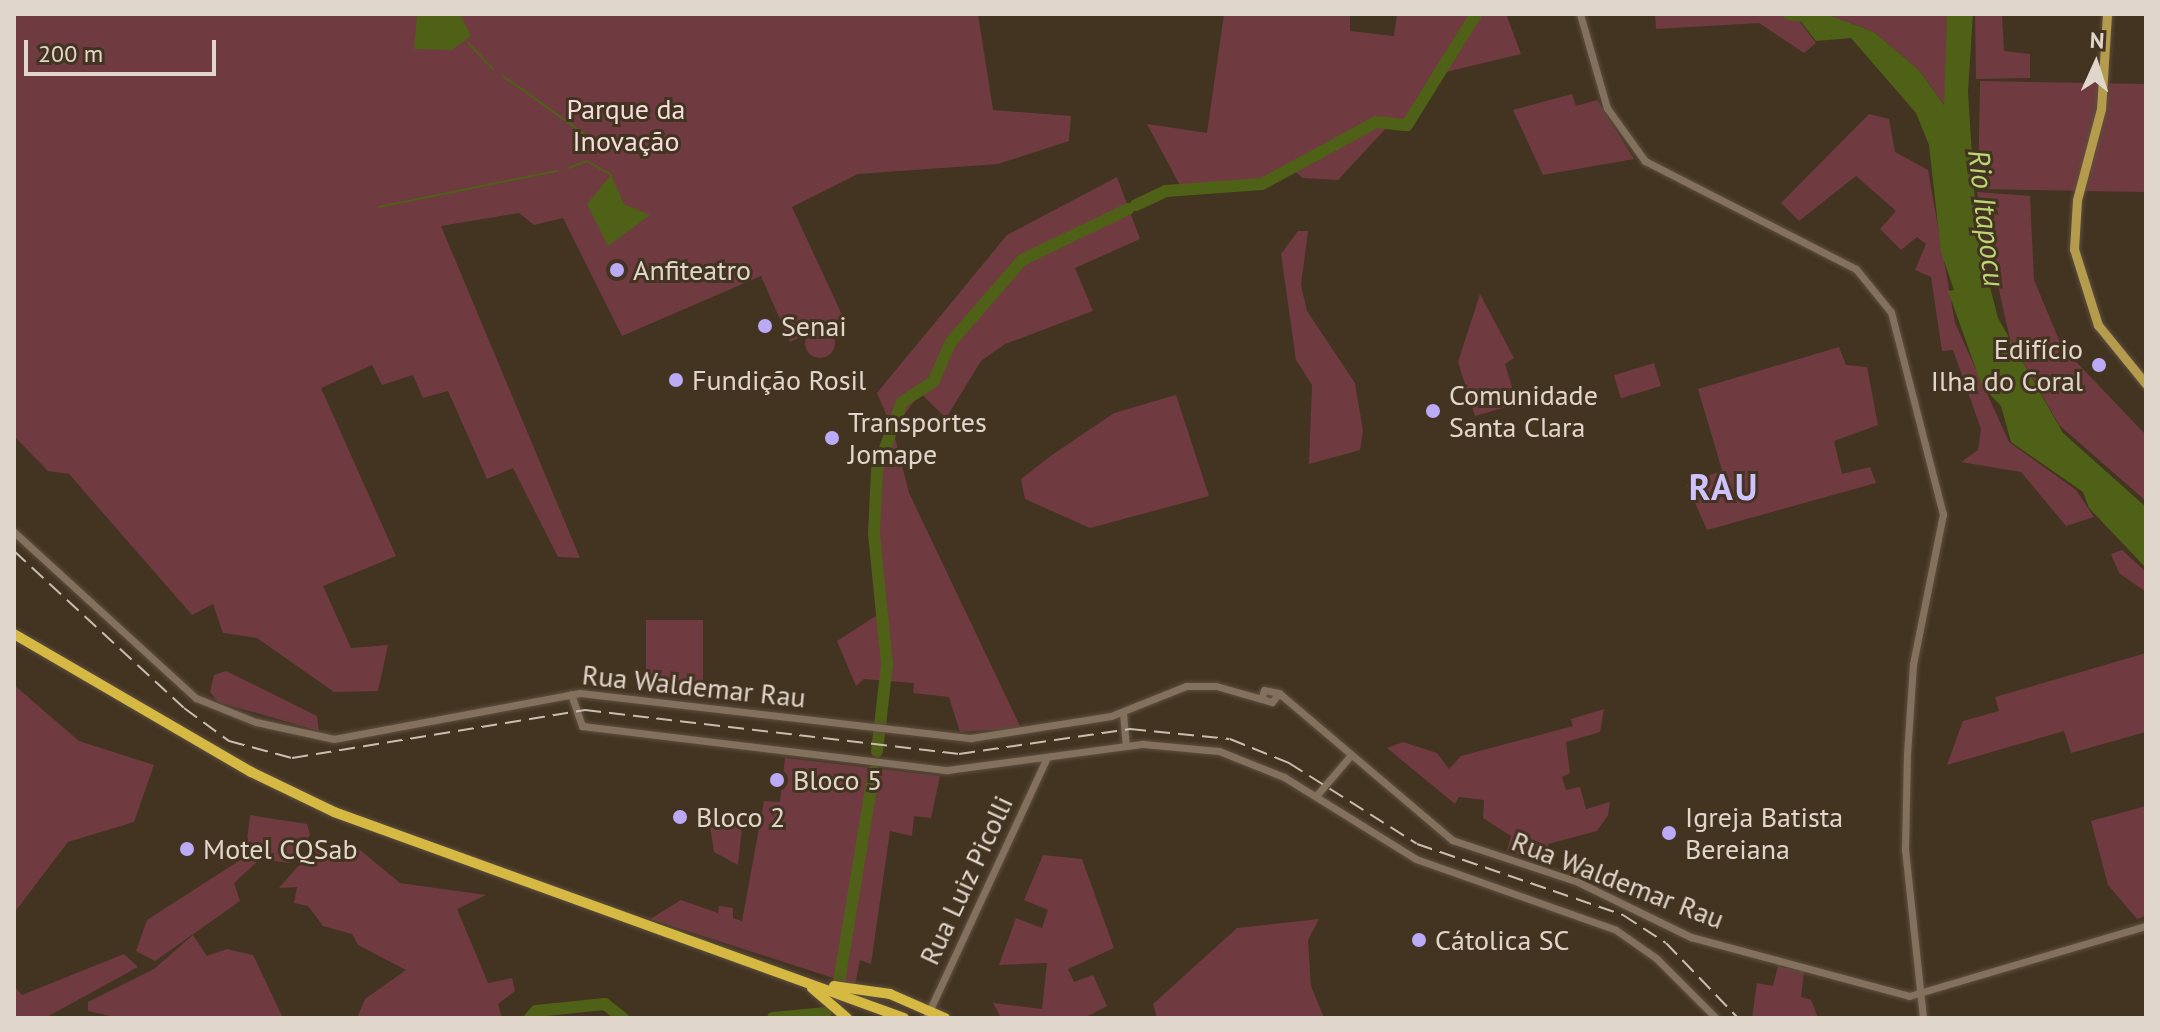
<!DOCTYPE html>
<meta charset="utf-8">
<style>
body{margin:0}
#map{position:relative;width:2160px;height:1032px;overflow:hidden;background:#433321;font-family:"PT Sans",sans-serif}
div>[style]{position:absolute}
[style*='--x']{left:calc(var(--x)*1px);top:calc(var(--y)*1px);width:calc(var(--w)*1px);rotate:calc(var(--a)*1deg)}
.green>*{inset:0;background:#6f3b40;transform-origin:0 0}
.round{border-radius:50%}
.water>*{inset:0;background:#4f6017}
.stream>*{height:2px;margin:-1px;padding:0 1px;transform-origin:1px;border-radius:1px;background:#4f6017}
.river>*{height:12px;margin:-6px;padding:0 6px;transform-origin:6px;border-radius:6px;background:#4f6017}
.roads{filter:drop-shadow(0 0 2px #5d4f3f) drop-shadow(0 0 2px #5d4f3f)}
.minor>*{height:7px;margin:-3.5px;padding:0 3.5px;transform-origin:3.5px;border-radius:3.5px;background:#83705d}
.major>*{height:9px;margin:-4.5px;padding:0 4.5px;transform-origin:4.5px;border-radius:4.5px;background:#b59c4d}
.highway>*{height:10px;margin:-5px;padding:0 5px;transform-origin:5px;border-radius:5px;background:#d6b943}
.rail>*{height:2px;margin-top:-1px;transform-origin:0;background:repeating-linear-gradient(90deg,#c9bdb1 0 16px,transparent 0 24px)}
.dots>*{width:22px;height:22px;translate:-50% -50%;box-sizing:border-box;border:4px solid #433321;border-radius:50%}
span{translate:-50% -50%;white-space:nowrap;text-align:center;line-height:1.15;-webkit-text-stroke:6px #433321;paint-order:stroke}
.park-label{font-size:28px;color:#f5ddde}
.poi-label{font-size:28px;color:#e1d6cb}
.left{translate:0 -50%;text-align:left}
.right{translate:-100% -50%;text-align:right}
.street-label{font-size:28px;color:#e1d6cb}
.water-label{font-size:30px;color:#bbd673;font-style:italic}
.district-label{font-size:36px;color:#cec3fc;font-weight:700;letter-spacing:2px}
.frame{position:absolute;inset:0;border:16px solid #e1d6cb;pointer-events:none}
.north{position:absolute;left:2056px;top:24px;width:80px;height:80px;-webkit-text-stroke:6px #433321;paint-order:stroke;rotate:3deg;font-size:22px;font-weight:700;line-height:32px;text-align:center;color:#e1d6cb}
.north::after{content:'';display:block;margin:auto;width:28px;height:36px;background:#e1d6cb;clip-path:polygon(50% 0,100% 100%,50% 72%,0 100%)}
.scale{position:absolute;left:24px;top:40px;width:192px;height:36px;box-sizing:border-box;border:4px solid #e1d6cb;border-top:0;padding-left:10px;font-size:24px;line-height:28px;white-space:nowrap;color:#e1d6cb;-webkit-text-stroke:6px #433321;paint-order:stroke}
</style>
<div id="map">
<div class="green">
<i style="clip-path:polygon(14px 14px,978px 14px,993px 110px,1071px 116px,1069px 141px,998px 164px,858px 174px,792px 207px,843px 317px,790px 342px,761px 276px,622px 336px,563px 218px,534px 225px,519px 213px,441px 226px,580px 558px,558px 557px,513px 468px,487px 479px,448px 391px,423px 398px,413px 375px,382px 385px,372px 365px,321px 388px,396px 556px,323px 586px,351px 648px,388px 645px,378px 691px,334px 692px,257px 638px,223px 633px,213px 604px,192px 615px,69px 474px,48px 471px,14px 436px)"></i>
<i style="clip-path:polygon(1224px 14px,1350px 14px,1350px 31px,1394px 36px,1397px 14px,1506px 14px,1521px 54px,1446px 72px,1407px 125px,1390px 124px,1338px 180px,1303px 178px,1290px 168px,1262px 184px,1182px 189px,1147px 124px,1207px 133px)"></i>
<i style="clip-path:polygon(1655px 14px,1794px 14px,1816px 43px,1804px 53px,1759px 23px,1656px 29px)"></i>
<i style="clip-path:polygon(1826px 14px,1947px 14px,1945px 106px,1919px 70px,1874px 32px)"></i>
<i style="clip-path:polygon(1975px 14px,2002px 14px,2004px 51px,2030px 54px,2030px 78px,1976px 79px)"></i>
<i style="left:1980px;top:81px;width:166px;height:108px;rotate:1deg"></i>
<i style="clip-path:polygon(1572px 94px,1576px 106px,1597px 100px,1634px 159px,1543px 175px,1513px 110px)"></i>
<i style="clip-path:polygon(1869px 114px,1889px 119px,1895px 152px,1928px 170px,1955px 323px,2009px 442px,2076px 490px,2094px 517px,2066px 526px,2021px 472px,1961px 462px,1978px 450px,1981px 429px,1953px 350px,1942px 351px,1931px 277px,1915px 270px,1926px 244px,1917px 237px,1901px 250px,1880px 229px,1896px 211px,1856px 176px,1799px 221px,1781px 203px)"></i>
<i style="clip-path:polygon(1117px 177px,1140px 239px,1075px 268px,1093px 311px,1005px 344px,981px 361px,946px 418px,920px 393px,893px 430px,909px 493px,1021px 728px,960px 732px,949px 697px,913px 693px,914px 683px,864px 679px,856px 686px,837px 641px,882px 612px,877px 470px,893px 430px,877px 393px,1007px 235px)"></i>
<i style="clip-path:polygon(1977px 192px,2030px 196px,2034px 280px,2062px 347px,2146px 435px,2146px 501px,2059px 425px,2010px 339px)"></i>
<i style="clip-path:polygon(1298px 231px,1308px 231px,1301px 285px,1307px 311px,1355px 383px,1363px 431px,1360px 450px,1309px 464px,1312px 385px,1296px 360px,1281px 254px)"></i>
<i style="clip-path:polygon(1480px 294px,1514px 358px,1505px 364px,1517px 404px,1475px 416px,1458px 362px)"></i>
<i class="round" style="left:805px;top:328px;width:30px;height:30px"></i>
<i style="clip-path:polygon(1839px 347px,1846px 365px,1867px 367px,1878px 425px,1834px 441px,1842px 474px,1870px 467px,1876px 483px,1707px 530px,1687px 485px,1722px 470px,1698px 389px)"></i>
<i style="left:1654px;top:363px;width:24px;height:42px;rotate:73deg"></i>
<i style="clip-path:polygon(1176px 395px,1209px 496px,1090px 528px,1025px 499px,1021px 479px,1052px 455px,1114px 413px)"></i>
<i style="clip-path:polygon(2122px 550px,2146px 572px,2146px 592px,2119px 573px,2111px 554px)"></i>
<i style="left:646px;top:620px;width:57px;height:73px"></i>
<i style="clip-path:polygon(2146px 653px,2146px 732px,2071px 753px,2064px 731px,1947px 765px,1963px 721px,1999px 711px,1995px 697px)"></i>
<i style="clip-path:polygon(226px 671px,317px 716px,319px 731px,218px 702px,210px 692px,214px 675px)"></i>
<i style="clip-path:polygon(14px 685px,79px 741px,154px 765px,134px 822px,68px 842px,14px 913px)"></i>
<i style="clip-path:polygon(1604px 709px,1600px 732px,1566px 742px,1570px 773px,1562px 777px,1566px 790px,1580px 787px,1586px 809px,1610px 802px,1608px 815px,1597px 831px,1548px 844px,1547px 864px,1507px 851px,1511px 836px,1483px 818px,1484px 800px,1459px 797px,1455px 804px,1387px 748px,1403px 742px,1437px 753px,1449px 769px,1461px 756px,1573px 726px,1571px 719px)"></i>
<i style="clip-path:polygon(785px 758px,940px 776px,931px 818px,914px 816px,912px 836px,890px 831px,871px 964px,860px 960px,855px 985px,650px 919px,681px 900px,718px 913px,719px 906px,733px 908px,733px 918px,742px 921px,764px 801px,780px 802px)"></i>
<i style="clip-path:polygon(2146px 806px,2146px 916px,2137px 919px,2108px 885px,2091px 821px)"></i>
<i style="clip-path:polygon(708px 813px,743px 817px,738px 865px,714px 852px)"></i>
<i style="clip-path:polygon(250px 815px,307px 824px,310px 835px,289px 863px,260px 859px,234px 883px,240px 901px,155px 961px,136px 951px,147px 920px,245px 857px)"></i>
<i style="clip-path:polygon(316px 845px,343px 862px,354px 845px,400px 883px,486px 895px,457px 909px,488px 983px,512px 978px,515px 991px,498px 1004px,502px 1018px,357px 1018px,365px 999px,406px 970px,358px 945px,352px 934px,323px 926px,308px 906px,294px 903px,297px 887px,279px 888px)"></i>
<i style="clip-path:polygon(1043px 855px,1082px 859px,1114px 948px,1068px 969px,1074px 982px,1093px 975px,1107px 1006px,1084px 1018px,1001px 1018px,993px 1003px,1042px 1009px,1047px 963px,999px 965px,1016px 918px,1042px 928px,1048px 910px,1024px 900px)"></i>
<i style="clip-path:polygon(1319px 919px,1308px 940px,1311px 986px,1324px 1018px,1157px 1018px,1153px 1004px,1237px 928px)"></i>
<i style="clip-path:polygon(193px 935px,207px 956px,227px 949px,253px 955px,283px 1018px,119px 1018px,88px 1011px,88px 1002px,154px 969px)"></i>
<i style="clip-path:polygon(124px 954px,138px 967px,45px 1018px,14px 1018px,14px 986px,22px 995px)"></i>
<i style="clip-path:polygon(1778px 966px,1804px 972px,1801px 997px,1811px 1000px,1818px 1018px,1752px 1018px,1757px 983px,1773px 986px)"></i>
</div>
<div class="water">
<i style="clip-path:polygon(417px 14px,460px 14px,471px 36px,452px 50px,414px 49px)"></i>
<i style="clip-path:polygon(1795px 14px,1826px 14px,1874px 32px,1919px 70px,1944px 105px,1947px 14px,1973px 14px,1968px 91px,1977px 237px,1998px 318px,2063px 433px,2146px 507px,2146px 568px,2089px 508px,2083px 492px,2011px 442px,2001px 406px,1982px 386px,1948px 291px,1954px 290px,1941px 252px,1929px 145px,1916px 113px,1851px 38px,1816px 41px)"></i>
<i style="clip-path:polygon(611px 175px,624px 204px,650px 215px,608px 246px,587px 204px)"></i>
</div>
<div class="stream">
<i style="--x:468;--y:43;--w:36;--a:46"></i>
<i style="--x:503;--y:76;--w:103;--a:35.5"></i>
<i style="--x:568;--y:168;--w:20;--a:-20"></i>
<i style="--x:587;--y:161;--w:28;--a:30"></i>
<i style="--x:379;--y:207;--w:181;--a:-11.5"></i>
</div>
<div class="river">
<i style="--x:1789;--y:14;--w:17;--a:7"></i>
<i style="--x:1136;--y:205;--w:33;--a:-25"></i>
<i style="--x:1166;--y:191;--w:96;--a:-4.2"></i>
<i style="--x:1262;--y:184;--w:130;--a:-28.5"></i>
<i style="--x:1376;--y:122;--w:31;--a:6"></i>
<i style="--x:1407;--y:125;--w:131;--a:-58.1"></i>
<i style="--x:877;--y:751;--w:88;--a:-83.4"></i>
<i style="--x:887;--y:664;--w:131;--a:-95.7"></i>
<i style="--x:874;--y:534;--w:64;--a:-87.3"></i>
<i style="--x:877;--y:470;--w:72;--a:-69.8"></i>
<i style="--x:902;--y:402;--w:37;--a:-33"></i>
<i style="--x:933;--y:382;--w:44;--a:-65.8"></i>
<i style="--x:951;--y:342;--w:108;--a:-49.1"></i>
<i style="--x:1022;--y:260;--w:118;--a:-25.7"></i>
<i style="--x:839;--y:982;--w:214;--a:-80.6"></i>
<i style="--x:530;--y:1018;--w:9;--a:-49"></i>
<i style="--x:536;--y:1011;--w:69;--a:-5.8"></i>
<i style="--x:605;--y:1004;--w:23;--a:38"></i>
<i style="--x:773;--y:1018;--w:53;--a:-5.4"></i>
</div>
<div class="roads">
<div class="minor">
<i style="--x:1580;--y:14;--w:98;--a:74"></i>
<i style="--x:1607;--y:108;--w:65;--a:54.4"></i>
<i style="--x:1645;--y:161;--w:237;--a:27.1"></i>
<i style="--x:1856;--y:269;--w:55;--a:50.9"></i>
<i style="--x:1891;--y:312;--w:209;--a:75.6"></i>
<i style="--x:1943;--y:514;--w:153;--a:101.3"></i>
<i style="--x:1913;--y:664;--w:90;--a:93.8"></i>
<i style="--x:1907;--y:754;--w:95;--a:91.2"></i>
<i style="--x:1905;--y:849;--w:170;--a:83.9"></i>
<i style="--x:14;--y:532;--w:246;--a:42.4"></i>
<i style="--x:196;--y:698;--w:65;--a:21.8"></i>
<i style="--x:256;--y:722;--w:80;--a:12.3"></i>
<i style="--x:334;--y:739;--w:250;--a:-10.6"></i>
<i style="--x:580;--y:693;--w:394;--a:6.6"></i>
<i style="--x:971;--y:738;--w:142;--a:-8.9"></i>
<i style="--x:1111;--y:716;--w:81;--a:-21.8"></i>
<i style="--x:1186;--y:686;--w:30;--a:0"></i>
<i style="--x:1216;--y:686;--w:58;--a:15.9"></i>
<i style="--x:1272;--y:702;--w:11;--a:-52"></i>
<i style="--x:1279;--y:693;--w:15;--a:-169"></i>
<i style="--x:1264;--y:690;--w:9;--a:108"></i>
<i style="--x:571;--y:694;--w:34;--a:71"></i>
<i style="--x:582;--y:726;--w:368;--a:6.9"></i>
<i style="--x:947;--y:770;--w:198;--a:-7.6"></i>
<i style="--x:1143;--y:744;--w:76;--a:5.3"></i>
<i style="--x:1219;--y:751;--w:70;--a:21.8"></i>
<i style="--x:1284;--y:777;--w:155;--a:31.8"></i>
<i style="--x:1416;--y:859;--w:212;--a:19.5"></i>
<i style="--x:1616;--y:930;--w:49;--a:35"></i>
<i style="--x:1656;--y:958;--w:85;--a:45"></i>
<i style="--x:1280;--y:694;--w:226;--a:40.3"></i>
<i style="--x:1452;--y:840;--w:133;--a:18.4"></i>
<i style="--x:1578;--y:882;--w:126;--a:26"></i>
<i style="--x:1691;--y:937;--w:226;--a:15.1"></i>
<i style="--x:1909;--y:996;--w:247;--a:-16.5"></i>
<i style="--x:1123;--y:713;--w:32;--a:85"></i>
<i style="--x:1316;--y:796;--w:52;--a:-49.6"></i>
<i style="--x:926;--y:1018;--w:285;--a:-65.1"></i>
</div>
<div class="major">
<i style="--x:2107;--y:14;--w:95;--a:93.6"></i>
<i style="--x:2101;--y:109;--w:94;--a:104.8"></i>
<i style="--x:2077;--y:200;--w:49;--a:93.5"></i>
<i style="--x:2074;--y:249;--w:80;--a:72.5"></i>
<i style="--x:2098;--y:325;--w:76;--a:50.9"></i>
</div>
<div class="highway">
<i style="--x:14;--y:634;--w:274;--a:30.2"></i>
<i style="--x:251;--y:772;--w:92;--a:25.7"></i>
<i style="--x:334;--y:812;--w:606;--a:19.87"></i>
<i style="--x:834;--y:986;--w:57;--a:8.1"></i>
<i style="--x:890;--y:994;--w:60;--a:23.6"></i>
<i style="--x:812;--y:988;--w:46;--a:40.6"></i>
</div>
</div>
<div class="rail">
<i style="--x:14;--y:551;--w:231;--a:42.7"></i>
<i style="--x:184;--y:708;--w:56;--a:36.3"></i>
<i style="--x:229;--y:741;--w:65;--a:15.1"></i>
<i style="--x:292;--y:758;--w:297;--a:-9.3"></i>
<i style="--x:585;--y:710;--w:377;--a:6.7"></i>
<i style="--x:959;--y:754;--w:173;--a:-8.3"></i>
<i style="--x:1130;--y:729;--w:100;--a:5.7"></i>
<i style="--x:1230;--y:739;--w:64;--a:22.1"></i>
<i style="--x:1289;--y:763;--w:151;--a:32.3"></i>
<i style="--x:1417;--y:844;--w:218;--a:19"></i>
<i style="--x:1623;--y:915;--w:51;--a:33.1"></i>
<i style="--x:1666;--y:943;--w:104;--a:46.2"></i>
</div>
<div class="dots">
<i style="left:617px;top:270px;background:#bbaaf6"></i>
<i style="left:765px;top:326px;background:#bbaaf6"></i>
<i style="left:2099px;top:365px;background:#bbaaf6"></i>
<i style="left:676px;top:380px;background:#bbaaf6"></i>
<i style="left:1433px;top:411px;background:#bbaaf6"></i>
<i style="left:832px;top:438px;background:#bbaaf6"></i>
<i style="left:777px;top:780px;background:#bbaaf6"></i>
<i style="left:680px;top:817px;background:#bbaaf6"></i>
<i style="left:1669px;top:833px;background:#bbaaf6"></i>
<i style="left:187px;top:849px;background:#bbaaf6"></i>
<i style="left:1419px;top:940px;background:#bbaaf6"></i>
</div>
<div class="park-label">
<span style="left:626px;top:125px">Parque da<br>Inovação</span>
</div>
<div class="poi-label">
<span class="left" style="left:633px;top:270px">Anfiteatro</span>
<span class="left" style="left:781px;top:326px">Senai</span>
<span class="right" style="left:2083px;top:365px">Edifício<br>Ilha do Coral</span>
<span class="left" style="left:692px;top:380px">Fundição Rosil</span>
<span class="left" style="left:1449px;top:411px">Comunidade<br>Santa Clara</span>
<span class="left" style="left:848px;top:438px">Transportes<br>Jomape</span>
<span class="left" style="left:793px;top:780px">Bloco 5</span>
<span class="left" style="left:696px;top:817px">Bloco 2</span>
<span class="left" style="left:1685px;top:833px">Igreja Batista<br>Bereiana</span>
<span class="left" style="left:203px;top:849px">Motel CQSab</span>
<span class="left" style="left:1435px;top:940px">Cátolica SC</span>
</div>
<div class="street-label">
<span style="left:694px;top:686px;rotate:6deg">Rua Waldemar Rau</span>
<span style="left:966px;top:880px;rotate:-65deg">Rua Luiz Picolli</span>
<span style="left:1618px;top:880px;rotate:21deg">Rua Waldemar Rau</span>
</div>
<div class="water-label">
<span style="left:1987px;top:218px;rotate:83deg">Rio Itapocu</span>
</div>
<div class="district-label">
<span style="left:1724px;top:487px">RAU</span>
</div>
<div class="frame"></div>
<div class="north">N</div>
<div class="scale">200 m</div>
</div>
